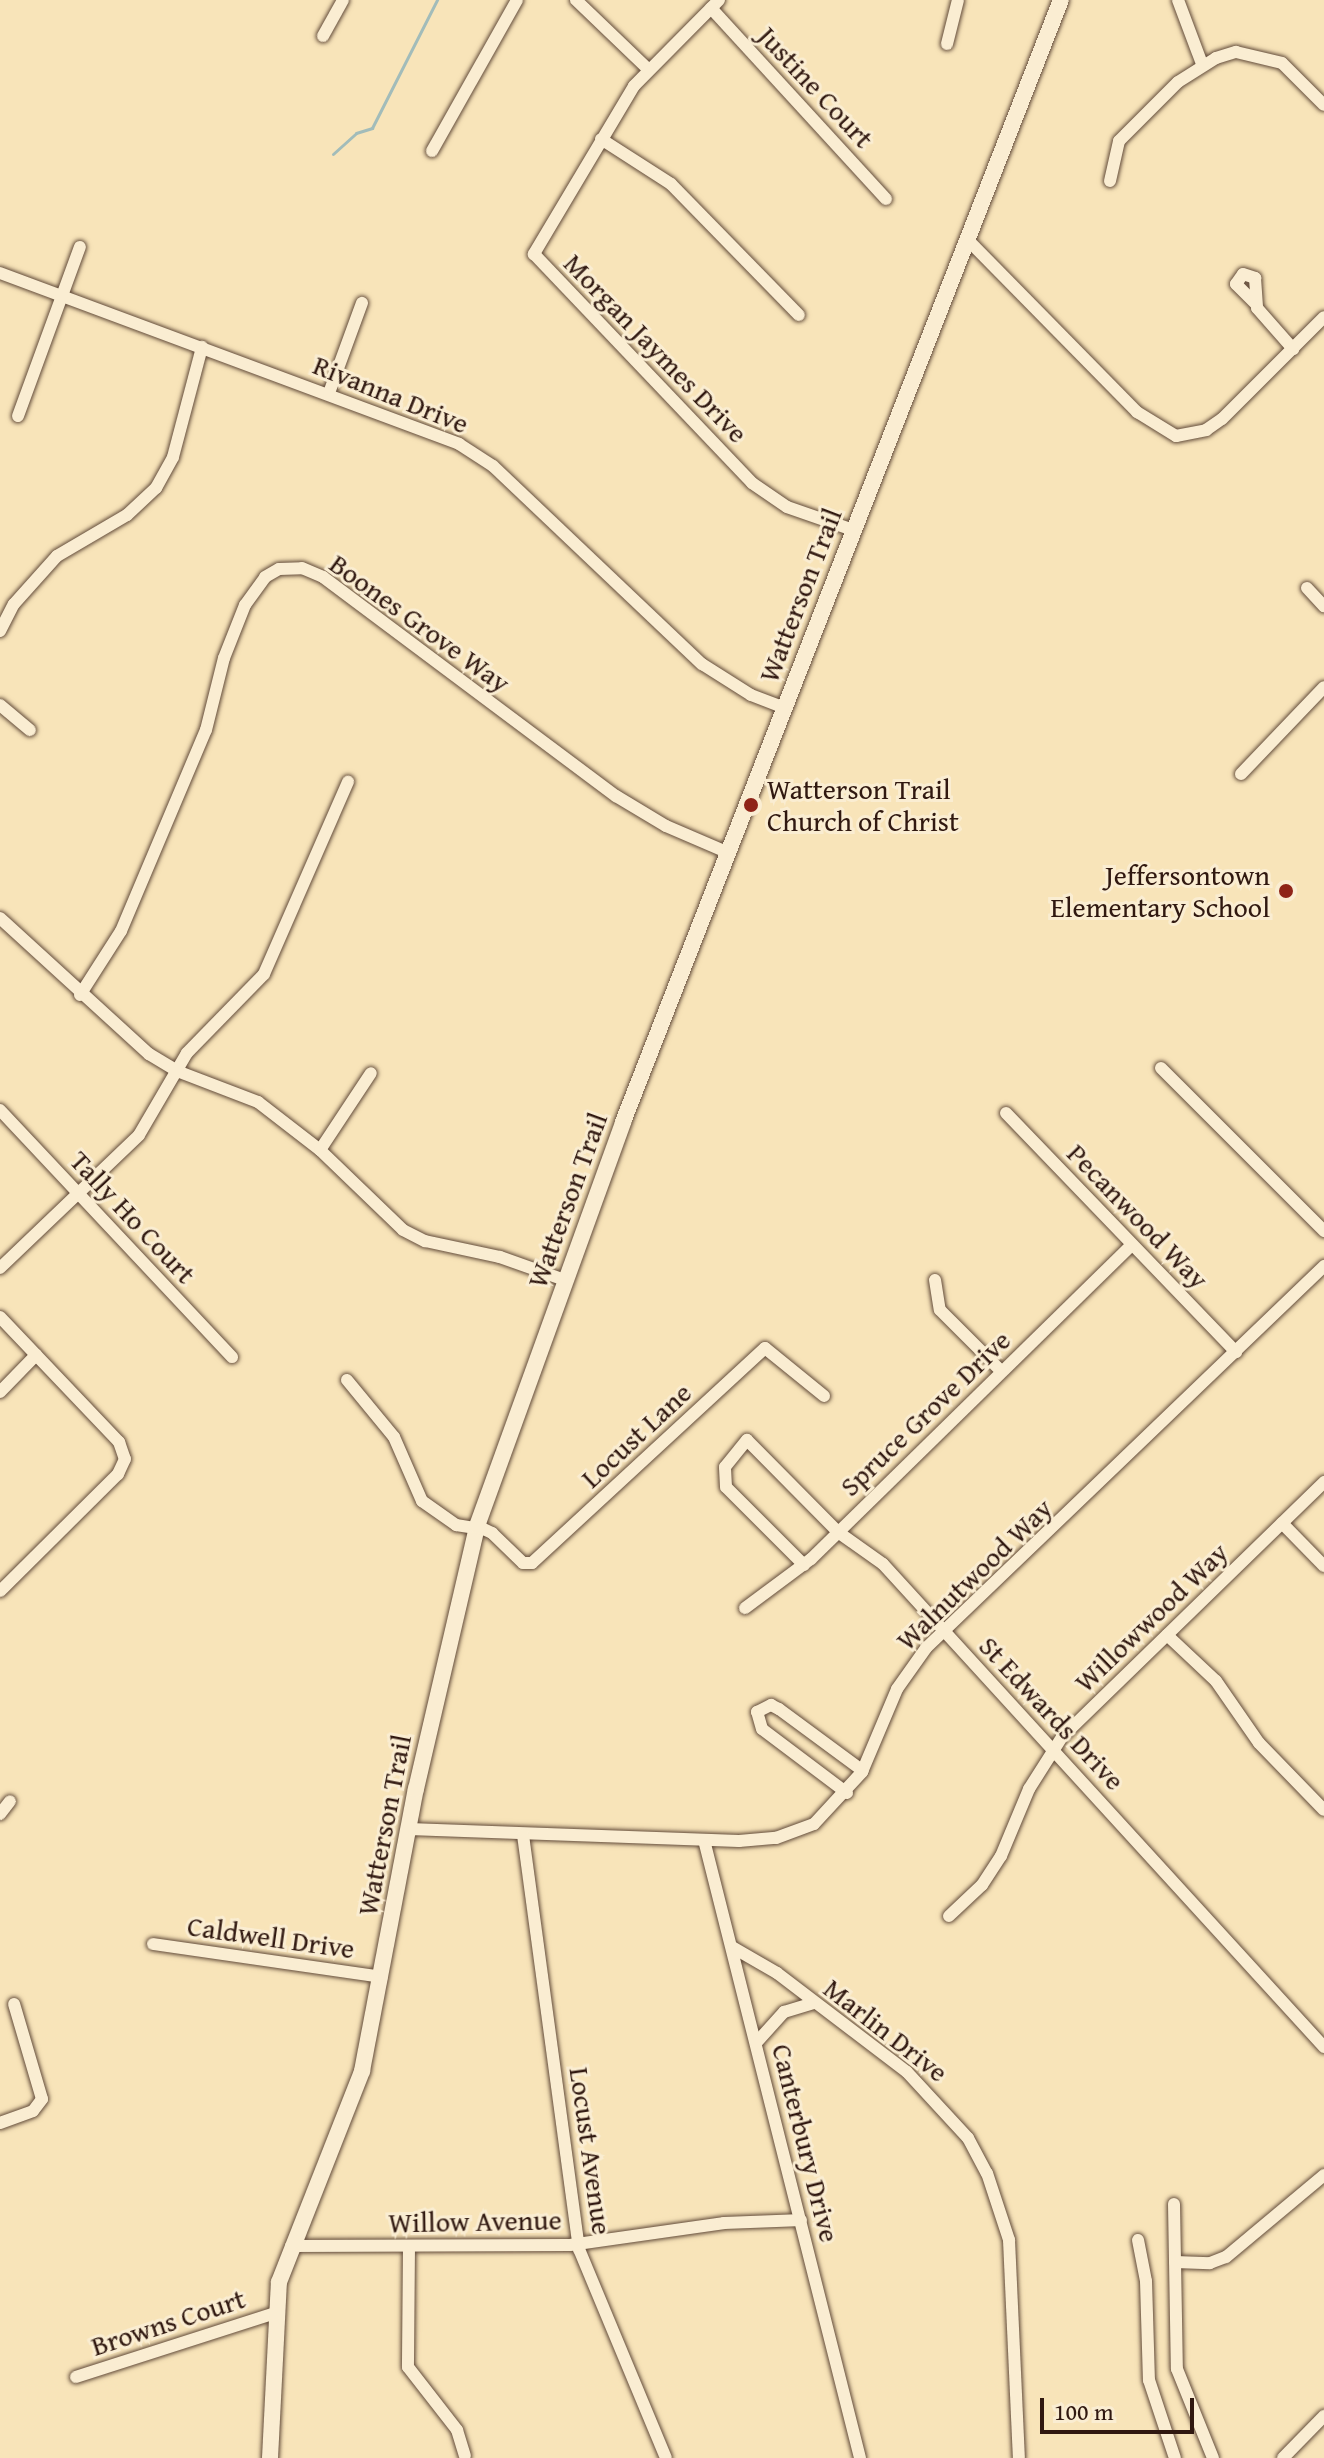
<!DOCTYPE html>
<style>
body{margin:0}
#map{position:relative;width:1324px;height:2458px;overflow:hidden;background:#f8e4b9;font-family:"Gentium Book Plus",serif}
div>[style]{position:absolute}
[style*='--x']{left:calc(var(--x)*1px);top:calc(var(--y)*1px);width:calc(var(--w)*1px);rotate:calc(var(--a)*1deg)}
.stream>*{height:3px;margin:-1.5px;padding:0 1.5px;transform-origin:1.5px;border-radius:1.5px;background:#a2bcba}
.roads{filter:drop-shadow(0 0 2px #624b3a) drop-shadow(0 0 2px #624b3a)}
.minor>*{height:12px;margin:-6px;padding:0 6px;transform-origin:6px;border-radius:6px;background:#faedd2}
.secondary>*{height:16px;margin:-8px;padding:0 8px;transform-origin:8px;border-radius:8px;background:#faedd2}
.dots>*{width:22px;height:22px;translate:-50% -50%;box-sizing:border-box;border:4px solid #faedd2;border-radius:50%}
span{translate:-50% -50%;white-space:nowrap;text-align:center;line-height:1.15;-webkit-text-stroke:6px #faedd2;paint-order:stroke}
.street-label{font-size:28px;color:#301810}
.poi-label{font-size:28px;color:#301810}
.left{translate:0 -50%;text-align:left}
.right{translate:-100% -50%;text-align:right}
.scale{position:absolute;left:1040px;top:2398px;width:154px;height:36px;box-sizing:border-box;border:4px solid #301810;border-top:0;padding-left:10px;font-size:24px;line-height:28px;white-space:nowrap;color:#301810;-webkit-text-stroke:6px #faedd2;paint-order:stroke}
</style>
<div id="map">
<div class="stream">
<i style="--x:333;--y:154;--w:31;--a:-42"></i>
<i style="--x:356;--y:133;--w:17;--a:-17"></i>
<i style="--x:372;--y:128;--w:144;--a:-63.1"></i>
</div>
<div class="roads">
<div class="minor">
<i style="--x:576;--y:0;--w:100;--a:43.8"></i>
<i style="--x:719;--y:0;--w:121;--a:134.7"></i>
<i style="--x:634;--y:86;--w:196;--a:120.8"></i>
<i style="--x:534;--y:254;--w:316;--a:46.4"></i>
<i style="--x:752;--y:483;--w:42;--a:34.4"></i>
<i style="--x:787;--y:507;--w:70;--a:19.2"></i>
<i style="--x:1178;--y:0;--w:68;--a:69.4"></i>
<i style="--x:711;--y:8;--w:259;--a:47.5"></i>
<i style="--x:323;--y:36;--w:41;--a:-60.9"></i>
<i style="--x:947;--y:44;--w:45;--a:-76"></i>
<i style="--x:601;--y:139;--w:83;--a:32.7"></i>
<i style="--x:671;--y:184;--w:183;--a:45.7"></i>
<i style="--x:432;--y:151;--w:173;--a:-60.6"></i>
<i style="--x:1110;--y:181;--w:41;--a:-77.3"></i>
<i style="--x:1119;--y:141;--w:83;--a:-45"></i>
<i style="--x:1178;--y:82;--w:45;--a:-32.3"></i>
<i style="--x:1216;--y:58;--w:21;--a:-17"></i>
<i style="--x:1236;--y:52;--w:47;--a:13.4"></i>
<i style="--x:1282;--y:63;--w:59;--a:45"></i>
<i style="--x:967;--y:239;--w:243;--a:45.5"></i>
<i style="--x:1137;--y:412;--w:46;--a:31.6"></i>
<i style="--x:1176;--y:436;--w:31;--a:-11"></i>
<i style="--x:1206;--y:430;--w:19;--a:-35"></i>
<i style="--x:1222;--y:419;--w:144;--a:-45"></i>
<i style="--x:0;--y:273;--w:490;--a:20.4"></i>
<i style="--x:459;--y:444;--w:40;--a:32.9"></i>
<i style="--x:493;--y:466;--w:288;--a:43.5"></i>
<i style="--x:702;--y:664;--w:58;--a:32.3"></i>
<i style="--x:751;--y:695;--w:36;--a:21"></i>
<i style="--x:1255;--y:303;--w:27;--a:-135"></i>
<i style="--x:1236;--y:284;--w:12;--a:-55"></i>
<i style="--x:1243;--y:274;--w:13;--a:18"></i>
<i style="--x:1255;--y:278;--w:30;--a:86"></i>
<i style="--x:1257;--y:308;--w:55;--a:48.7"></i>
<i style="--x:329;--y:393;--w:96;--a:-69.9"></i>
<i style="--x:18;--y:416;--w:180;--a:-69.9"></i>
<i style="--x:1307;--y:588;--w:25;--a:47"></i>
<i style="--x:0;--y:631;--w:30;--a:-63"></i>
<i style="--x:14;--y:604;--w:64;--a:-48.1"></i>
<i style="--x:57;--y:556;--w:81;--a:-30.4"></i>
<i style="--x:127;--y:515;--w:40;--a:-43"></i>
<i style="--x:156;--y:488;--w:35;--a:-61"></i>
<i style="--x:173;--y:457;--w:114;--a:-75.2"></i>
<i style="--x:0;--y:705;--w:39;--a:40"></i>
<i style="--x:1241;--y:774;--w:120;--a:-46.3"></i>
<i style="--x:0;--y:918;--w:202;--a:42.4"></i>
<i style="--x:149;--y:1054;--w:33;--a:31"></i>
<i style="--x:177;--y:1071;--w:87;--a:20.9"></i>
<i style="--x:258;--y:1102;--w:78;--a:37.7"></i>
<i style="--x:320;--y:1150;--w:115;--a:43.9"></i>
<i style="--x:403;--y:1230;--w:25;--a:27"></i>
<i style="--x:425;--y:1241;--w:77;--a:12"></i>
<i style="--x:500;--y:1257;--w:69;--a:19.5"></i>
<i style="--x:80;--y:995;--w:76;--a:-57.4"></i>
<i style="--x:121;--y:931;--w:218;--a:-67.1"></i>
<i style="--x:206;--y:730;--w:74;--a:-76"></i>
<i style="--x:224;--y:658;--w:57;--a:-68.4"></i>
<i style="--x:245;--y:605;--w:34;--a:-54"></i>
<i style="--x:265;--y:577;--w:16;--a:-30"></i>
<i style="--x:279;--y:569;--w:23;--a:-2"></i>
<i style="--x:302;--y:568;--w:23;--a:23"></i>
<i style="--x:323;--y:577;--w:366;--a:36.8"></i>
<i style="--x:616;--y:796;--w:58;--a:31"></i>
<i style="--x:666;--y:826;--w:69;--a:23.2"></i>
<i style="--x:1161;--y:1068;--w:231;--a:45"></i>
<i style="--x:0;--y:1110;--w:339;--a:46.8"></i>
<i style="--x:1006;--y:1113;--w:332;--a:46.1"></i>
<i style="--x:320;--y:1150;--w:92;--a:-56.5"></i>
<i style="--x:0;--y:1268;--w:192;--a:-43.7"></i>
<i style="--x:139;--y:1135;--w:95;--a:-59.7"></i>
<i style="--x:187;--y:1053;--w:110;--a:-45.7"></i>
<i style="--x:264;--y:974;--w:210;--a:-66.4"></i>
<i style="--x:935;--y:1280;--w:30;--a:81"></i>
<i style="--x:940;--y:1310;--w:86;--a:45"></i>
<i style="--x:0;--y:1317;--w:173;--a:46.4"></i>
<i style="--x:119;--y:1442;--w:18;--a:71"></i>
<i style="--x:125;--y:1459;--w:17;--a:115"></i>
<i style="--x:118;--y:1474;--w:166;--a:135.2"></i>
<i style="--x:347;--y:1380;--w:74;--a:50.5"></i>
<i style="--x:394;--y:1437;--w:70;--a:66.4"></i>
<i style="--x:422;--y:1501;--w:42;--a:35.2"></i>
<i style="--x:456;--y:1525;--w:20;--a:9"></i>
<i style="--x:0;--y:1392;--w:52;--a:-45.8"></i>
<i style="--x:1282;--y:1523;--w:60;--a:45.7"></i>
<i style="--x:477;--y:1526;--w:17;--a:25"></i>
<i style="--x:492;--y:1533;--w:43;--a:44.1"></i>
<i style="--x:523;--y:1563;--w:9;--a:0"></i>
<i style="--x:532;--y:1563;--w:317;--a:-42.7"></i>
<i style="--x:765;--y:1348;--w:76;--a:39.1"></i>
<i style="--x:804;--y:1565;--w:110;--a:-135"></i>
<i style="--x:726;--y:1487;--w:20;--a:-93"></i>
<i style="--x:725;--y:1467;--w:35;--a:-51"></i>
<i style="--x:747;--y:1440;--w:129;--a:45.3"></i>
<i style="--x:838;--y:1532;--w:55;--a:35.4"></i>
<i style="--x:883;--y:1564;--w:654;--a:47.6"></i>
<i style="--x:745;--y:1608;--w:82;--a:-36.6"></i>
<i style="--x:811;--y:1559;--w:449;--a:-44.4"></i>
<i style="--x:1167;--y:1635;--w:67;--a:43.2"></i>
<i style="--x:1216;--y:1681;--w:75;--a:55.3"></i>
<i style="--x:1259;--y:1743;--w:93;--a:45.9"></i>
<i style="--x:847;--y:1793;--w:106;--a:-143"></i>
<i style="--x:762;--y:1729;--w:18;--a:-106"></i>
<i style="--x:757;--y:1712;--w:16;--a:-27"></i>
<i style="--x:771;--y:1705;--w:9;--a:27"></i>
<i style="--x:779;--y:1709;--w:104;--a:36.4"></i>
<i style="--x:0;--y:1814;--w:16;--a:-52"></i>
<i style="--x:409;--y:1829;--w:330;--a:2.1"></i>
<i style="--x:739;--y:1841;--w:37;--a:-5"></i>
<i style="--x:776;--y:1838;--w:40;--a:-20.2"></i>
<i style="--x:814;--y:1824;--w:71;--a:-47.3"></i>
<i style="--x:862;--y:1772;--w:90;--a:-67.1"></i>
<i style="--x:897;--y:1689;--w:50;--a:-54.7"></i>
<i style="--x:926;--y:1648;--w:552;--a:-43.82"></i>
<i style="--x:523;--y:1835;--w:418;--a:82.3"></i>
<i style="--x:579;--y:2249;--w:226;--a:67.4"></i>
<i style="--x:704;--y:1840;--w:637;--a:75.83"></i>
<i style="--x:949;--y:1916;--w:45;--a:-43.2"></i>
<i style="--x:982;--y:1885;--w:35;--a:-57"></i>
<i style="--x:1001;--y:1856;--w:73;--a:-67.3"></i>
<i style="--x:1029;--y:1789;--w:62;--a:-57.6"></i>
<i style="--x:1062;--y:1737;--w:366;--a:-44.2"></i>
<i style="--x:153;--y:1944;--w:231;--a:8.2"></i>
<i style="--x:732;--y:1947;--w:52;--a:30"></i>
<i style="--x:777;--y:1973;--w:163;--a:37.3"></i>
<i style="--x:907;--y:2072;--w:90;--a:47.3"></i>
<i style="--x:968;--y:2138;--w:40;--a:62"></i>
<i style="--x:987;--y:2173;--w:71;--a:71.8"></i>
<i style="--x:1009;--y:2240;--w:218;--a:87.4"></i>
<i style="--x:756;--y:2043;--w:42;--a:-47.9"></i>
<i style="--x:784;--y:2012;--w:31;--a:-17"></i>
<i style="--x:0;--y:2123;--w:35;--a:-20"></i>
<i style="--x:33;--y:2111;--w:15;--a:-53"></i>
<i style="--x:42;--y:2099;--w:99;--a:-106.4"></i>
<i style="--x:1174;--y:2204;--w:165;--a:89"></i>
<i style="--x:1177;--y:2369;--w:96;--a:68"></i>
<i style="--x:1138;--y:2240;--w:42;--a:79"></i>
<i style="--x:1146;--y:2281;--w:99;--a:88.3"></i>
<i style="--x:1149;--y:2380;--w:82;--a:71.6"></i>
<i style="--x:291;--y:2246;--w:279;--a:-0.2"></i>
<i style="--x:570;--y:2245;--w:156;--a:-8.1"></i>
<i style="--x:724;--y:2223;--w:77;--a:-2.2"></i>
<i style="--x:409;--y:2246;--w:121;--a:90.5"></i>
<i style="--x:408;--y:2367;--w:80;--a:52.1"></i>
<i style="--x:457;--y:2430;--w:27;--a:73"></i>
<i style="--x:1175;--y:2262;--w:35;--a:2"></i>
<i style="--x:1210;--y:2263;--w:17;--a:-21"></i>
<i style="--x:1226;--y:2257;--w:128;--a:-39.9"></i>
<i style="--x:76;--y:2377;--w:209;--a:-17.8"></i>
<i style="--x:1283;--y:2458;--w:59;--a:-45.7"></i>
</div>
<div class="secondary">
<i style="--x:270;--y:2458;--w:176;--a:-87.1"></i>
<i style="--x:279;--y:2282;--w:227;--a:-68.5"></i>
<i style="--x:362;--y:2071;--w:287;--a:-79.2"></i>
<i style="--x:416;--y:1789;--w:270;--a:-76.9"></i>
<i style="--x:477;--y:1526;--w:430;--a:-70.1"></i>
<i style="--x:623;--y:1122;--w:1204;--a:-68.68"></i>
</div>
</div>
<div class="dots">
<i style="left:751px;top:805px;background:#8f2418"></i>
<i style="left:1286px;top:891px;background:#8f2418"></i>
</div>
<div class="street-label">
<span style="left:816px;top:87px;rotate:47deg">Justine Court</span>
<span style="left:656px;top:348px;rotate:46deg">Morgan Jaymes Drive</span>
<span style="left:391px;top:394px;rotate:22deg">Rivanna Drive</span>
<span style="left:800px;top:595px;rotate:-69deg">Watterson Trail</span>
<span style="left:420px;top:623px;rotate:36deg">Boones Grove Way</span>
<span style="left:567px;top:1200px;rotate:-70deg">Watterson Trail</span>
<span style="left:1138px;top:1216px;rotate:46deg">Pecanwood Way</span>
<span style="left:133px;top:1217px;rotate:47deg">Tally Ho Court</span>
<span style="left:925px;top:1413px;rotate:-44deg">Spruce Grove Drive</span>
<span style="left:636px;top:1435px;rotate:-43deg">Locust Lane</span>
<span style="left:974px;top:1574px;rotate:-44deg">Walnutwood Way</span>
<span style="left:1151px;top:1617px;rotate:-44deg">Willowwood Way</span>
<span style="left:1052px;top:1713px;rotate:47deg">St Edwards Drive</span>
<span style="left:384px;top:1825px;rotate:-79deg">Watterson Trail</span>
<span style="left:271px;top:1937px;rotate:8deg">Caldwell Drive</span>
<span style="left:886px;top:2030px;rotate:38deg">Marlin Drive</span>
<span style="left:806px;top:2143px;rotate:76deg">Canterbury Drive</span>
<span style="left:591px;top:2151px;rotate:82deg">Locust Avenue</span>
<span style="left:475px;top:2221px;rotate:-1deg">Willow Avenue</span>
<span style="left:168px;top:2322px;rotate:-18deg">Browns Court</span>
</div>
<div class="poi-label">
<span class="left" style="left:767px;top:805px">Watterson Trail<br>Church of Christ</span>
<span class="right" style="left:1270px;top:891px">Jeffersontown<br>Elementary School</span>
</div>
<div class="scale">100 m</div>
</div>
